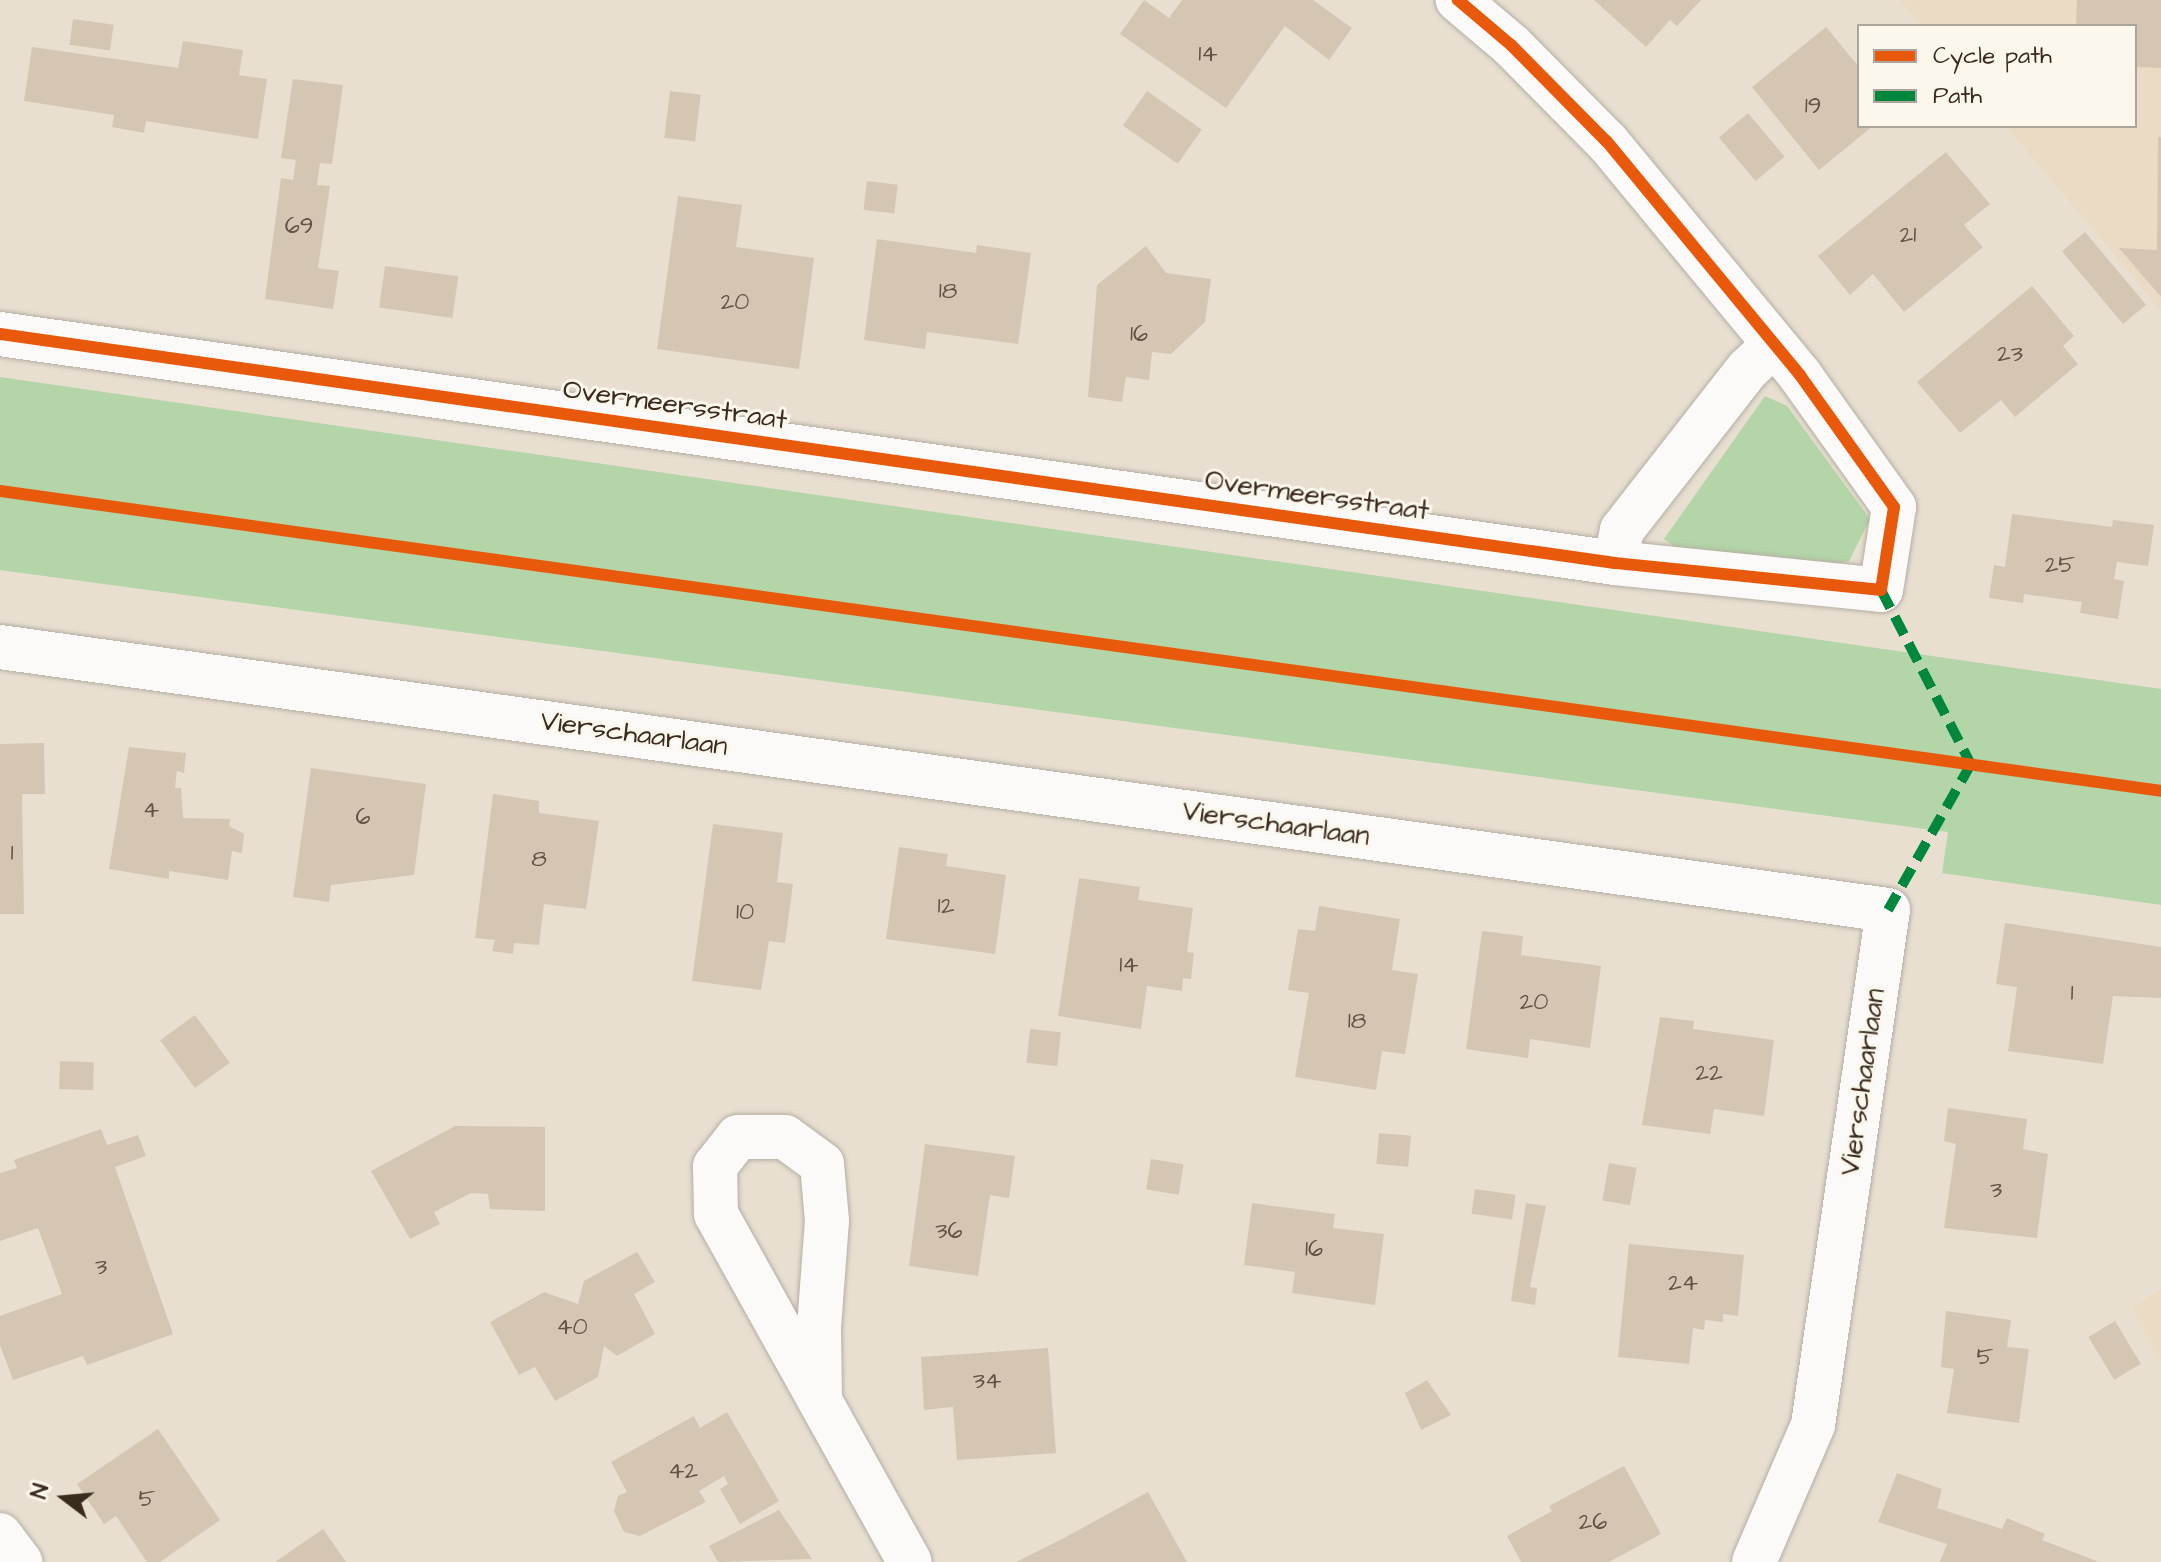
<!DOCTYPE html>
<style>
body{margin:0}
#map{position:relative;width:2161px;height:1562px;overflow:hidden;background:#e8dfd0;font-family:"Architects Daughter",sans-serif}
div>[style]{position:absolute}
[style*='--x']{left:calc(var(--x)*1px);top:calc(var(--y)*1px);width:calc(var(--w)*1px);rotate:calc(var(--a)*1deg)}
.built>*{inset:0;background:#ebdac4}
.green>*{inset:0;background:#b3d5a8}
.building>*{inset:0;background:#d5c6b4;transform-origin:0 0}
.roads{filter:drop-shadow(0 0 2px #b5aea3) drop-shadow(0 0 2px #b5aea3)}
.street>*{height:44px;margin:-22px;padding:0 22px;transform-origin:22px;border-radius:22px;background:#fcfaf8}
.quiet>*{height:10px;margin-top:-5px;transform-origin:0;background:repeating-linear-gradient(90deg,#00873e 0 20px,transparent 0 30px)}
.cycleway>*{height:12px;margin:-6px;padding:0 6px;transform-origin:6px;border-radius:6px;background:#e8590c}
span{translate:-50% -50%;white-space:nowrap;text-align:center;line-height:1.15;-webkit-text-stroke:6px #fbf7ec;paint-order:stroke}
.number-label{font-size:24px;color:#625144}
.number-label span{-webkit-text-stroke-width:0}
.street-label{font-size:28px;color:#3b2a1e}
.legend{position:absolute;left:1857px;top:24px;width:280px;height:104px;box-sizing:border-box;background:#fbf7ec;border:2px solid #aea59a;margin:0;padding:10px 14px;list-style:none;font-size:24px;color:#3b2a1e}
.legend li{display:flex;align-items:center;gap:16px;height:40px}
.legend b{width:40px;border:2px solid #aea59a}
.north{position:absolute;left:24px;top:1458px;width:80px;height:80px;-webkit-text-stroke:6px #fbf7ec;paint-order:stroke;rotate:286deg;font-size:22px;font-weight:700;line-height:32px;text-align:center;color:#3b2a1e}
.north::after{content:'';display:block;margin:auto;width:28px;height:36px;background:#3b2a1e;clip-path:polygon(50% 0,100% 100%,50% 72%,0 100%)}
</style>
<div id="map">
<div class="built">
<i style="clip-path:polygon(1900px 0,2161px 0,2161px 310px,2006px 126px,2135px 126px,2135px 26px,1922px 26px)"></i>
<i style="clip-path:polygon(2161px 1289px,2161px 1364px,2133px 1308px)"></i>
</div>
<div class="green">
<i style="clip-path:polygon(0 377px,2161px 689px,2161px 905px,1942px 873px,1948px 832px,0 570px)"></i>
<i style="clip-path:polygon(1765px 396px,1787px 406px,1870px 519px,1849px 561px,1822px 569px,1680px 551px,1664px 539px)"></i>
</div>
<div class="building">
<i style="clip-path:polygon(1144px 0,1169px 18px,1182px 0,1313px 0,1352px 28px,1329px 60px,1285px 26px,1226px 108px,1120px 34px)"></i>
<i style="clip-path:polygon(1594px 0,1701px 0,1677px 26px,1670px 20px,1646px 47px)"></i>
<i style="clip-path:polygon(2077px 0,2161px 0,2161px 68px,2135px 67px,2135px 26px,2076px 26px)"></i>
<i style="left:73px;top:19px;width:41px;height:26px;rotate:8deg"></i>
<i style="clip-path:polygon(1826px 27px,1859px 67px,1859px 126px,1873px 126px,1819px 170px,1752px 87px)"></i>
<i style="clip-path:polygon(183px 41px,243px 50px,239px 75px,267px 79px,258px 139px,146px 121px,144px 133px,112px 127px,114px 115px,24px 101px,32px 47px,178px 68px)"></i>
<i style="clip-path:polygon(293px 79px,343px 85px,332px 164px,320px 163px,317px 185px,330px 186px,318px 268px,339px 271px,333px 309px,265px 299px,281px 178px,293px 180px,296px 160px,281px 158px)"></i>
<i style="left:670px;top:91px;width:31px;height:47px;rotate:7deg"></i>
<i style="left:1147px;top:91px;width:67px;height:42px;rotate:35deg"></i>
<i style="left:1748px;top:113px;width:57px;height:38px;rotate:50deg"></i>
<i style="clip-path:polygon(2158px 137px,2161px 137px,2161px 297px,2119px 248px,2157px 250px)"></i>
<i style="clip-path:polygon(1946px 152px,1990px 204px,1964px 225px,1983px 247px,1904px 312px,1873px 274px,1850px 295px,1818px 256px)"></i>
<i style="left:867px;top:181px;width:31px;height:29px;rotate:7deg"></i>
<i style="clip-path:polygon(678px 196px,742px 205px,736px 247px,814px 258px,799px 369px,657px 349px)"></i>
<i style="left:2085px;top:232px;width:95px;height:30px;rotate:50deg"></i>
<i style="clip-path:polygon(877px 239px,976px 253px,977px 245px,1031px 253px,1018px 344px,927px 332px,925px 349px,864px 340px)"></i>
<i style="clip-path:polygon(1146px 246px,1166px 273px,1211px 279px,1205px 322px,1171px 354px,1152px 352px,1149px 380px,1126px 377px,1122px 402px,1088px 397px,1097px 285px)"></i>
<i style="left:385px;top:266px;width:74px;height:42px;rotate:8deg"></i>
<i style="clip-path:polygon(2032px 286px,2074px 336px,2063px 346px,2078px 364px,2015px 417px,2001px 400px,1960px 433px,1917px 382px)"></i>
<i style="clip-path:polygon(2012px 514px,2112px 527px,2113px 520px,2154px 525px,2148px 566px,2117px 562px,2114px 579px,2124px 581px,2118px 619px,2080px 613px,2082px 602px,2024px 594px,2023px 603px,1989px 598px,1994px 565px,2005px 567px)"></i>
<i style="clip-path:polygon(44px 743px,45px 794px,22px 794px,24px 914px,0 914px,0 744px)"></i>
<i style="clip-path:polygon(129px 747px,186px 753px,184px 773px,177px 771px,175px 788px,181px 788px,183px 818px,230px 819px,229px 826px,244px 834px,242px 853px,232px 851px,228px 880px,169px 871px,169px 879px,109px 869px)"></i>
<i style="clip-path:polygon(311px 768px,426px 784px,414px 875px,331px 885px,329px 902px,293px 897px)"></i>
<i style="clip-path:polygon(493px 794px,539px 801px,539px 813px,599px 821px,586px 909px,544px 904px,539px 945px,514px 943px,513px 954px,492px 951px,495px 940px,475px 938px)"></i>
<i style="clip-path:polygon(713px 824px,783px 833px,777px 882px,793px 884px,785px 943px,769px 941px,761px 990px,692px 981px)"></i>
<i style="clip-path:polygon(899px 847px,948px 854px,946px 866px,1006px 875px,995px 954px,886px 939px)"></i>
<i style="clip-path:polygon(1079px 878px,1140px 887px,1138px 900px,1193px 908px,1187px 952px,1194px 953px,1191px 979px,1183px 978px,1182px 991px,1147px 986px,1141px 1029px,1058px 1016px)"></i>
<i style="clip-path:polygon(1319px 906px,1400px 919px,1392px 970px,1418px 974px,1405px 1054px,1382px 1051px,1376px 1090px,1295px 1077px,1309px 993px,1288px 990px,1298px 929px,1315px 931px)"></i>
<i style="clip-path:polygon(2005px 923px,2161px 947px,2161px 998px,2113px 996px,2103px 1064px,2008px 1051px,2017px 987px,1996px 984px)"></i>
<i style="clip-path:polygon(1482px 931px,1523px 936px,1521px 955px,1601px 966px,1590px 1048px,1530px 1039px,1528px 1058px,1466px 1049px)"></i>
<i style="left:195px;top:1015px;width:59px;height:43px;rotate:54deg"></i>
<i style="clip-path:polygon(1660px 1017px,1694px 1021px,1693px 1029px,1774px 1040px,1764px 1116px,1714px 1109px,1710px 1134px,1642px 1125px)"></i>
<i style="left:1030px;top:1029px;width:31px;height:34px;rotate:6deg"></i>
<i style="left:60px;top:1061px;width:34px;height:28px;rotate:2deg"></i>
<i style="clip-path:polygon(1948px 1108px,2027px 1119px,2023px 1149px,2048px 1154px,2037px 1238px,1944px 1228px,1956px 1144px,1944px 1141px)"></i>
<i style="clip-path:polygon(455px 1126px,545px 1127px,545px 1211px,490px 1209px,488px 1194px,471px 1193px,434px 1212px,440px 1224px,410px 1239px,371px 1171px)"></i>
<i style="clip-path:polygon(101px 1129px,107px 1145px,138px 1135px,146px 1156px,115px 1167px,173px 1334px,87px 1365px,83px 1356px,13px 1380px,0 1345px,0 1316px,62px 1294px,38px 1228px,0 1241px,0 1173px,17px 1168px,14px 1160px)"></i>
<i style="left:1379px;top:1133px;width:32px;height:31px;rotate:5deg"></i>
<i style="clip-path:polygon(925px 1144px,1015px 1156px,1009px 1198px,990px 1195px,978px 1276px,909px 1266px)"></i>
<i style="left:1151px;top:1159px;width:33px;height:31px;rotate:9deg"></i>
<i style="left:1609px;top:1163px;width:28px;height:38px;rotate:10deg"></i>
<i style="left:1475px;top:1189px;width:41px;height:25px;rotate:8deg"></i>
<i style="clip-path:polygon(1252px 1203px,1335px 1214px,1333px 1228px,1384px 1234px,1375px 1305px,1292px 1293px,1295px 1272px,1244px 1265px)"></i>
<i style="clip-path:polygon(1526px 1203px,1546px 1206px,1530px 1287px,1537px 1288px,1535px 1305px,1511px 1301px)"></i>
<i style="clip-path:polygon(1629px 1244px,1744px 1255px,1738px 1316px,1723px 1314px,1723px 1322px,1705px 1320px,1704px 1330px,1693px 1328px,1689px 1364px,1618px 1357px)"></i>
<i style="clip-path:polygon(637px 1252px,655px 1282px,634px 1294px,655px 1334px,617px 1356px,604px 1346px,598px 1377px,555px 1401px,535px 1367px,519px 1375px,490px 1322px,544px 1292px,578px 1304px,584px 1281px)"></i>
<i style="clip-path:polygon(1946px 1311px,2011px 1320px,2007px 1347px,2029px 1349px,2019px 1423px,1947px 1413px,1954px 1369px,1941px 1367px)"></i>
<i style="left:2115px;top:1321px;width:50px;height:31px;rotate:59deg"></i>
<i style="clip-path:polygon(1048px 1348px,1056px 1453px,957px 1460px,953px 1407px,924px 1410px,921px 1357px)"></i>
<i style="clip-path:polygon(1427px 1380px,1451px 1415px,1421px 1430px,1405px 1393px)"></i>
<i style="clip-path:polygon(727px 1412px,779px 1501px,740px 1524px,720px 1489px,728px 1484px,724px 1476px,699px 1491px,706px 1502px,640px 1536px,624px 1532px,614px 1511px,618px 1496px,627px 1492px,611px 1462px,694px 1416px,700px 1428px)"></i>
<i style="clip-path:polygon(158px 1429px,220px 1520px,160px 1562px,147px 1562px,116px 1516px,104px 1524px,77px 1484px)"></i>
<i style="clip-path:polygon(1624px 1466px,1661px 1534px,1609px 1562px,1521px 1562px,1507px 1536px,1552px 1511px,1549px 1506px)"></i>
<i style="clip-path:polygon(1897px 1473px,1942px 1489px,1937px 1508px,2002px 1529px,2007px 1518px,2045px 1534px,2042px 1540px,2099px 1562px,1940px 1562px,1947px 1544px,1878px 1522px)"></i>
<i style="clip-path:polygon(1148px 1492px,1187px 1562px,1016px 1562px,1062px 1539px)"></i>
<i style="clip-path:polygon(779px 1510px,812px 1559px,718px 1562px,709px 1546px)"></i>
<i style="clip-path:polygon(323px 1529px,346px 1562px,275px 1562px)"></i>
</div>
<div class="roads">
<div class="street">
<i style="--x:0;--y:334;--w:1631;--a:8.07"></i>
<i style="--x:1615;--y:563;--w:267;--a:5.8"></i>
<i style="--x:1881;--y:590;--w:84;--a:-81.1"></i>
<i style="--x:1894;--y:507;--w:162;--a:-125.5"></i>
<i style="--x:1800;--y:375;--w:303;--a:-129.6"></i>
<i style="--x:1607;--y:142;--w:136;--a:-134.7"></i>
<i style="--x:1511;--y:45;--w:70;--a:-139.7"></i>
<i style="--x:1615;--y:563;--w:34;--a:-78"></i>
<i style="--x:1622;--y:530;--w:204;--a:-52"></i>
<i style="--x:1748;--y:369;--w:35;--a:-43"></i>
<i style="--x:0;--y:647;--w:1906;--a:7.93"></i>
<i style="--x:1888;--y:910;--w:520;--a:98.29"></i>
<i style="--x:1813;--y:1425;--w:149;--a:113.3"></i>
<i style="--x:820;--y:1400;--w:73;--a:-90.8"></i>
<i style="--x:819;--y:1327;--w:106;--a:-85.7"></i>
<i style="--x:827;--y:1221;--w:57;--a:-95"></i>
<i style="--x:822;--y:1164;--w:46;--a:-143.9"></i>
<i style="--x:785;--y:1137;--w:47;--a:180"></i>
<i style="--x:738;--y:1137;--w:37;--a:128"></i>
<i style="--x:715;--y:1166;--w:48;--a:88.8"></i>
<i style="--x:716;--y:1214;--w:398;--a:60.9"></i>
<i style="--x:0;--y:1535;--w:34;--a:53"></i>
</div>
</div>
<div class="quiet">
<i style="--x:1881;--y:590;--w:196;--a:62.7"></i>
<i style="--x:1971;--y:764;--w:168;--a:119.6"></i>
</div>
<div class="cycleway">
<i style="--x:0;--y:334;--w:1631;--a:8.07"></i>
<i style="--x:1615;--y:563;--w:267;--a:5.8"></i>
<i style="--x:1881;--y:590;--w:84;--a:-81.1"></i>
<i style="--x:1894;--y:507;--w:162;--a:-125.5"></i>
<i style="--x:1800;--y:375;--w:303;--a:-129.6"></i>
<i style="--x:1607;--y:142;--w:136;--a:-134.7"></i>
<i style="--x:1511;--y:45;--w:70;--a:-139.7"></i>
<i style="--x:0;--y:491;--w:2182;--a:7.9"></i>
</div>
<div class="number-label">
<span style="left:1208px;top:55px">14</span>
<span style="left:1813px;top:107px">19</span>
<span style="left:299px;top:227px">69</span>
<span style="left:1908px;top:236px">21</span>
<span style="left:948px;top:292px">18</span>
<span style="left:735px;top:303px">20</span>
<span style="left:1139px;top:335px">16</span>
<span style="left:2010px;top:355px">23</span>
<span style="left:2060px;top:566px">25</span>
<span style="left:151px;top:811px">4</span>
<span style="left:363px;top:818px">6</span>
<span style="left:12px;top:854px">1</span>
<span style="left:539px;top:860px">8</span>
<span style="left:946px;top:907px">12</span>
<span style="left:745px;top:913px">10</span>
<span style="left:1129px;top:966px">14</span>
<span style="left:2072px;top:994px">1</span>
<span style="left:1534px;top:1003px">20</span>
<span style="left:1357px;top:1022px">18</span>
<span style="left:1709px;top:1074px">22</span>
<span style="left:1996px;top:1191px">3</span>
<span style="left:949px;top:1232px">36</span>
<span style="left:1314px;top:1250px">16</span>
<span style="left:101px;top:1268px">3</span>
<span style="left:1683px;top:1284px">24</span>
<span style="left:572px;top:1328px">40</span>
<span style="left:1985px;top:1358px">5</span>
<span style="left:987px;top:1382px">34</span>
<span style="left:683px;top:1472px">42</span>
<span style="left:147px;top:1500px">5</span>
<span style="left:1593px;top:1523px">26</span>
</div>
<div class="street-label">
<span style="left:675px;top:405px;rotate:8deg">Overmeersstraat</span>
<span style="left:1317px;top:496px;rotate:8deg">Overmeersstraat</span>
<span style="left:634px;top:734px;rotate:8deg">Vierschaarlaan</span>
<span style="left:1276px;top:824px;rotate:8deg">Vierschaarlaan</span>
<span style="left:1863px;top:1082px;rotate:-82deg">Vierschaarlaan</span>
</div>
<ul class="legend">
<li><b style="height:10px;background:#e8590c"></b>Cycle path</li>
<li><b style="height:10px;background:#00873e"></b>Path</li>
</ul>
<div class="north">N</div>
</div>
